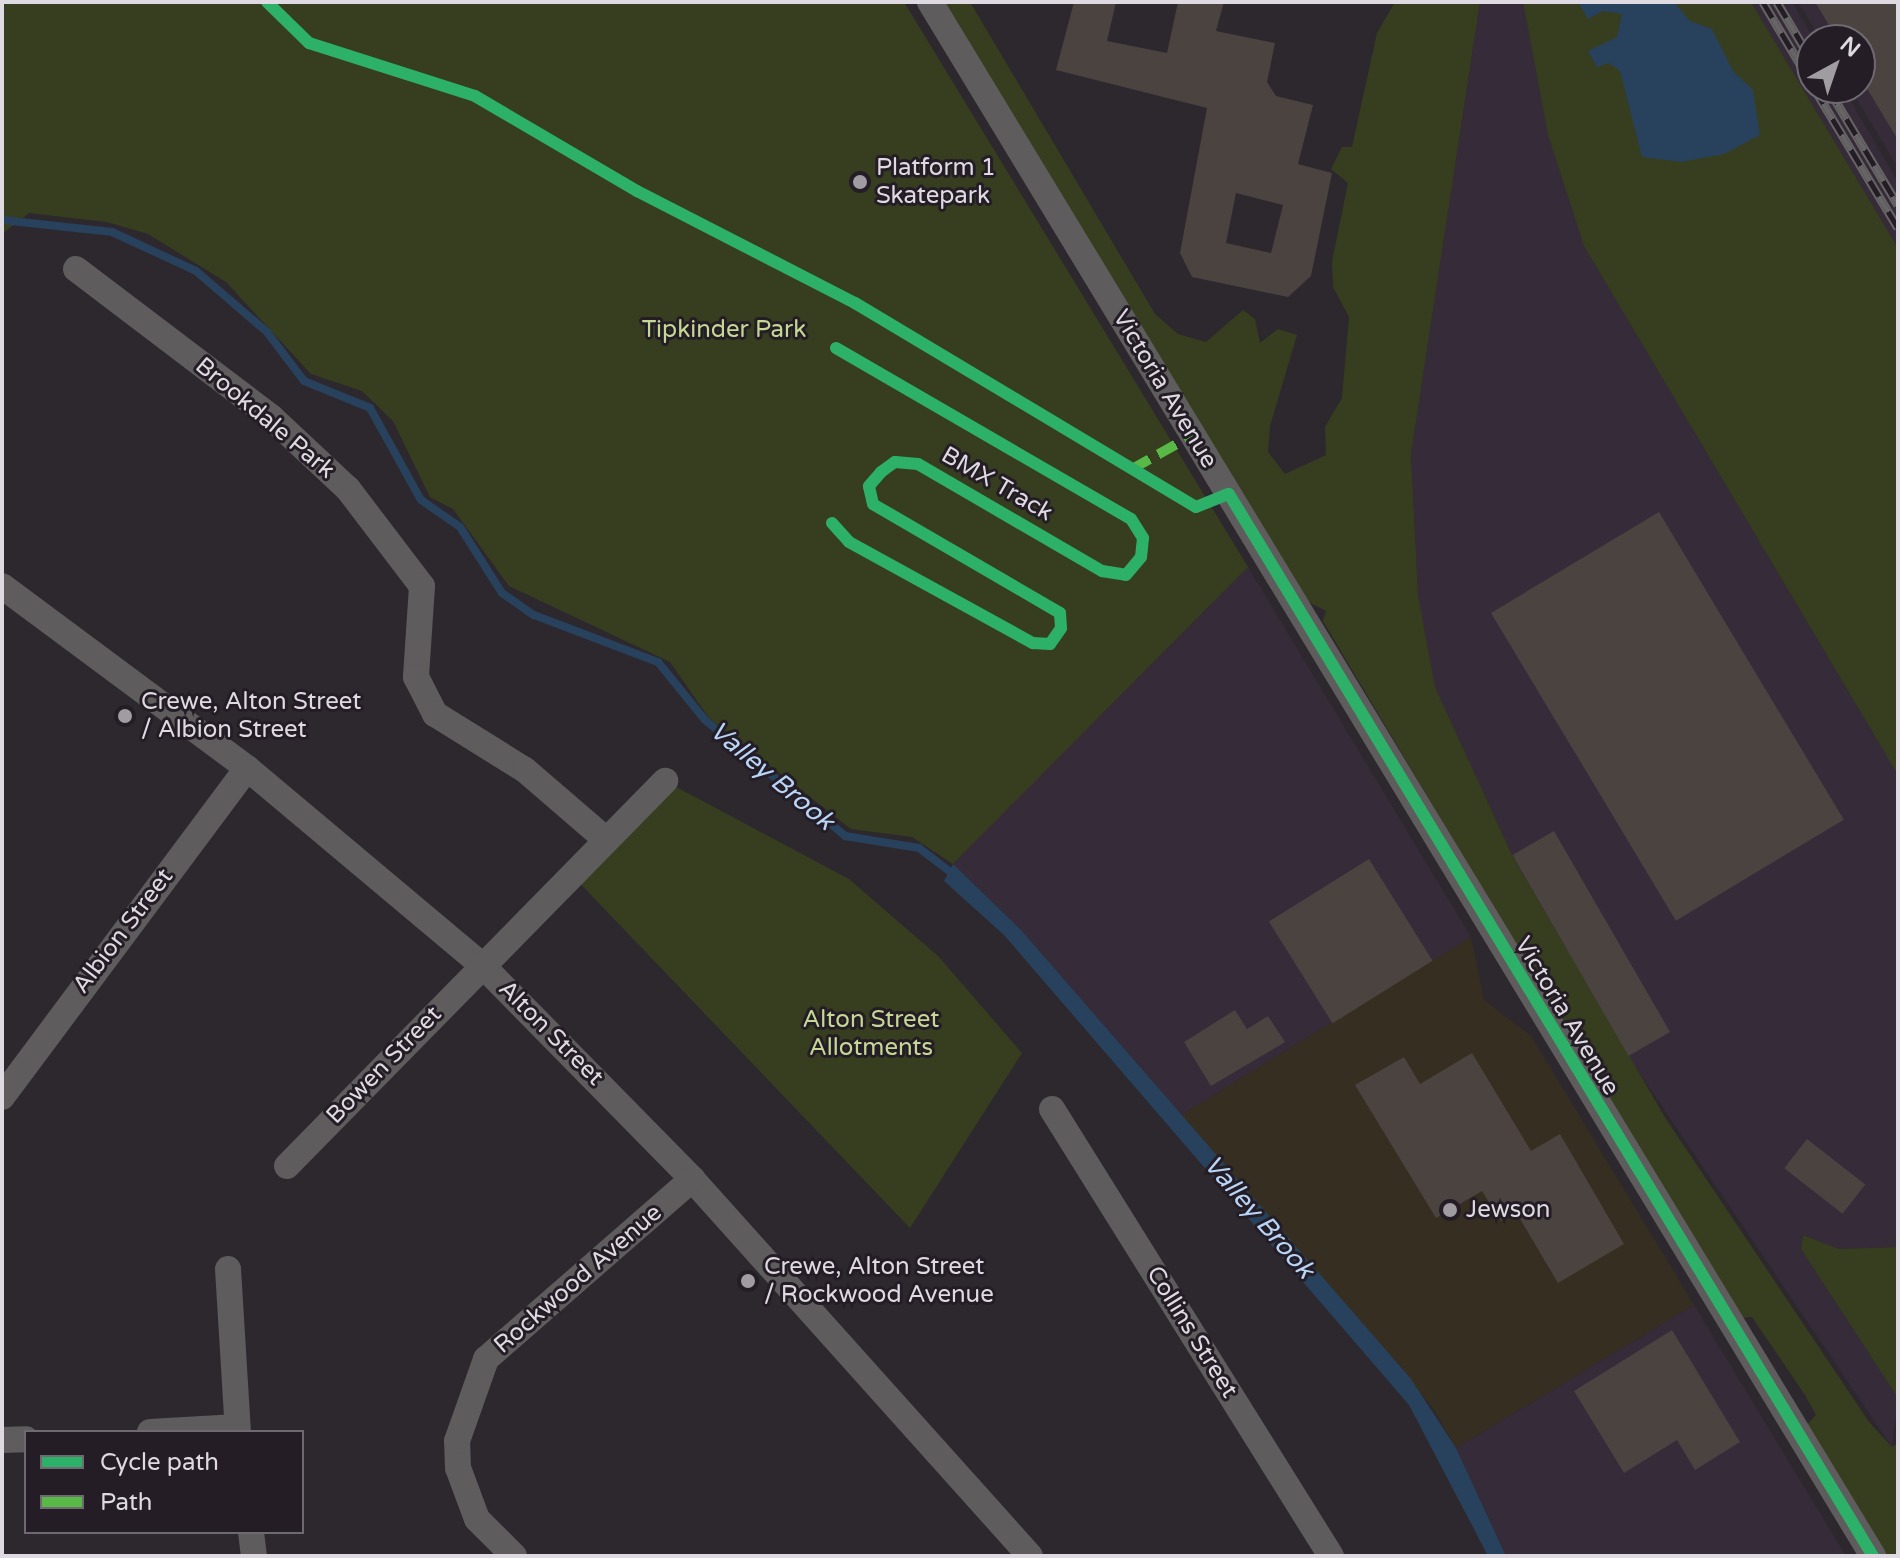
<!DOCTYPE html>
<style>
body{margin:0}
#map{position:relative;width:1900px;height:1558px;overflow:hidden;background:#2d282e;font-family:"Varela Round",sans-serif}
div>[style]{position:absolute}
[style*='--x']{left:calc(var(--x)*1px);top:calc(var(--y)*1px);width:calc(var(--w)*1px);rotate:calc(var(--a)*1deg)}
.commercial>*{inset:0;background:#362f21}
.built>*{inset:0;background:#362b38}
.green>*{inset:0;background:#373e1f}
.water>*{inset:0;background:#28415c}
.stream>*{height:8px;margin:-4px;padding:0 4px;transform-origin:4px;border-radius:4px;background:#28415c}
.building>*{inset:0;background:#4a4340;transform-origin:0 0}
.minor>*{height:26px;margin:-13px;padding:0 13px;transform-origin:13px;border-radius:13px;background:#5e5c5c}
.rail>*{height:9px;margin-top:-4.5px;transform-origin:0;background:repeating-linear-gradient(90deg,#241d26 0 18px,#676465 0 36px);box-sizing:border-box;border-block:2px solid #676465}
.quiet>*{height:10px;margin-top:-5px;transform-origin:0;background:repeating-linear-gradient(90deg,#58b947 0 20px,transparent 0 30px)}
.cycleway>*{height:12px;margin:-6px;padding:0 6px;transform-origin:6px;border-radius:6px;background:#2db169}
.dots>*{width:22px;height:22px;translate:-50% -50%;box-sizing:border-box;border:4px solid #241d26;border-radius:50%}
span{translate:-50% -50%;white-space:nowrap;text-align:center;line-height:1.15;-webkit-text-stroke:6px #241d26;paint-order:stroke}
.poi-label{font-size:24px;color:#dfdae1}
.left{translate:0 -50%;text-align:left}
.park-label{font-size:24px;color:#c5d893}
.street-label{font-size:24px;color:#dfdae1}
.water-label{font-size:26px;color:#b8d5f7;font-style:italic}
.frame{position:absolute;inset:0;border:4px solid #dfdae1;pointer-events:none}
.legend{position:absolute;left:24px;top:1430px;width:280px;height:104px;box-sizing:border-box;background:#241d26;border:2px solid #6f6971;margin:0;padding:10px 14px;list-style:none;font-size:24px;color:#dfdae1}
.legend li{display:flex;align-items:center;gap:16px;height:40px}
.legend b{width:40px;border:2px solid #6f6971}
.north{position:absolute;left:1796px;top:24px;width:80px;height:80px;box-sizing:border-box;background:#241d26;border:2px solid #6f6971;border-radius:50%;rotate:40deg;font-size:22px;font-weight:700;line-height:32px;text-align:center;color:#dfdae1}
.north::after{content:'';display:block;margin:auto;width:28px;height:36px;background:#a19ca2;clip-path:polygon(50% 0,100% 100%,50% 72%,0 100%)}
</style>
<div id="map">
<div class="commercial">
<i style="clip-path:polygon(1471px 937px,1484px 1000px,1531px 1036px,1694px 1305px,1456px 1448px,1433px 1408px,1181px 1115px)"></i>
</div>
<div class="built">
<i style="clip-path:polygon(1480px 2px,1523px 2px,1548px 135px,1584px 246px,1898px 775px,1898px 1247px,1839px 1249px,1803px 1235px,1801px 1249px,1898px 1398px,1892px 1447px,1628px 1056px,1512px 855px,1435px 687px,1418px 595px,1411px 454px)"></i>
<i style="clip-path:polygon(1751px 2px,1792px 2px,1814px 40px,1812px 88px,1843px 88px,1898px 182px,1898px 248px)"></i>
<i style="clip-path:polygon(1798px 2px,1898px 2px,1898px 168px,1850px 88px,1860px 88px,1860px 40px,1821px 40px)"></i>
<i style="clip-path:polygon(1248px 567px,1471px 937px,1181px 1115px,1022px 931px,953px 864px)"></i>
<i style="clip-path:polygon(1694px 1305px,1846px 1556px,1506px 1556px,1456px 1448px)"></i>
</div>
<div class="green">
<i style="clip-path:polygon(2px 2px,904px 2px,1248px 567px,953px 864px,912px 837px,851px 829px,709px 718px,670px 662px,509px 586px,453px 509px,430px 497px,393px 421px,362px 391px,311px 374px,226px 282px,148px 234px,107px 222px,29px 213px,2px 234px)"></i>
<i style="clip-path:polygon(943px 2px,970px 2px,1155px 314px,1178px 334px,1206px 342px,1243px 310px,1255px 319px,1260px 343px,1278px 329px,1297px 335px,1270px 426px,1268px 452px,1285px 474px,1326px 455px,1325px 427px,1342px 398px,1349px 317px,1333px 287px,1332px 262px,1348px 183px,1331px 169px,1342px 147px,1352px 147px,1377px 33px,1395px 2px,1480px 2px,1411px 454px,1418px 595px,1435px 687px,1512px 855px,1666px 1119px,1869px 1422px,1892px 1447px,1898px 1443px,1898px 1556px,1885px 1556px,1805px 1427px,1816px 1415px,1805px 1395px,1752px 1317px,1738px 1318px,1323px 621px,1326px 611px,1305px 600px)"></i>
<i style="clip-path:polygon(1523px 2px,1751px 2px,1898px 248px,1898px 775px,1584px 246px,1548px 135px)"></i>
<i style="clip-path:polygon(665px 781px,849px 879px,938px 956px,1022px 1053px,910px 1228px,570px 873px)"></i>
<i style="clip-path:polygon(1803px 1235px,1839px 1249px,1898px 1247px,1898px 1398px,1801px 1249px)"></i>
</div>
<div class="water">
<i style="clip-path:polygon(1578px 2px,1674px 2px,1690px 21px,1712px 29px,1733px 71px,1753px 90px,1760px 135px,1724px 154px,1681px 162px,1642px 157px,1620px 71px,1609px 63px,1597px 67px,1588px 51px,1617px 37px,1622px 14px,1603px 11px,1588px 19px)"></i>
<i style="clip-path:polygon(953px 864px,1022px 931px,1411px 1379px,1456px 1448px,1506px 1556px,1488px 1556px,1409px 1405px,1004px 935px,944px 881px)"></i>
</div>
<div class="stream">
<i style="--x:2;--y:220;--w:111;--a:6.2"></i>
<i style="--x:112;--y:232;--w:93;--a:24.9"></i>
<i style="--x:196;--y:271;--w:94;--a:40.7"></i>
<i style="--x:267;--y:332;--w:61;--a:52.9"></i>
<i style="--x:304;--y:381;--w:71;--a:22.2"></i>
<i style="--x:370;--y:408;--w:105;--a:61"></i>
<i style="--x:421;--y:500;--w:47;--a:34.7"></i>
<i style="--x:460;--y:527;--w:78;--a:57.5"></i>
<i style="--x:502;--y:593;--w:39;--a:35"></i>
<i style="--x:534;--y:615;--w:133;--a:20.8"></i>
<i style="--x:658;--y:662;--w:75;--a:51"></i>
<i style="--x:705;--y:720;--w:182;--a:39.6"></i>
<i style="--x:845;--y:836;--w:75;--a:9.2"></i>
<i style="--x:919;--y:848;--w:48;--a:37.3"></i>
</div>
<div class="building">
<i style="clip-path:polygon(evenodd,1074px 2px,1116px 2px,1107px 41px,1167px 53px,1178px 2px,1224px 2px,1216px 31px,1275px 43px,1267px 82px,1276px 96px,1313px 105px,1298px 164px,1332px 173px,1311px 276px,1288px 297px,1192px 277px,1180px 253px,1207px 108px,1056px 70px,1074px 2px,1236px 193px,1283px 205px,1271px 253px,1226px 243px,1236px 193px)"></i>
<i style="clip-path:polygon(1815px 2px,1898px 2px,1898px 140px,1860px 77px,1860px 40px,1838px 40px)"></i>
<i style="left:1659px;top:512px;width:359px;height:196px;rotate:59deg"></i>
<i style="left:1554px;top:831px;width:232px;height:48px;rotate:60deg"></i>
<i style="left:1369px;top:859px;width:120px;height:118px;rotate:58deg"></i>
<i style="clip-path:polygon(1235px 1010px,1247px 1029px,1268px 1016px,1285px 1042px,1211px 1086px,1184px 1042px)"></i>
<i style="clip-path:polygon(1472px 1053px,1531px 1151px,1560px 1134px,1624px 1244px,1558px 1283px,1516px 1212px,1501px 1221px,1482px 1191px,1436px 1218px,1355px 1085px,1404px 1057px,1420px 1084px)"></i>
<i style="left:1807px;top:1139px;width:74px;height:37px;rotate:38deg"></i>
<i style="clip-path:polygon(1672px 1330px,1740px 1442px,1695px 1470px,1677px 1440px,1624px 1473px,1574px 1391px)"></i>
</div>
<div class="minor">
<i style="--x:930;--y:2;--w:1818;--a:58.75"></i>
<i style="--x:76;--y:269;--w:245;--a:37.2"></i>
<i style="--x:271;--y:417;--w:105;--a:43.1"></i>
<i style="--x:348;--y:489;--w:122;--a:52.7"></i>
<i style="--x:422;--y:586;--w:91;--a:93.8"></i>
<i style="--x:416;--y:677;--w:42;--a:62.8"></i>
<i style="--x:435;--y:714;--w:106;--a:31.9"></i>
<i style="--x:525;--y:770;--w:104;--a:40.7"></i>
<i style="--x:2;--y:586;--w:305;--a:36.6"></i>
<i style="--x:247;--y:768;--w:307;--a:40"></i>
<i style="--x:482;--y:965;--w:300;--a:45.5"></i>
<i style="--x:692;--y:1179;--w:506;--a:48.12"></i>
<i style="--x:2;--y:1097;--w:410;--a:-53.3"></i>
<i style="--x:1052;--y:1109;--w:527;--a:58.03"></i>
<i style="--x:287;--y:1166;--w:540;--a:-45.53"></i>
<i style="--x:228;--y:1269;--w:163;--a:86.5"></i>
<i style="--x:150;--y:1432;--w:87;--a:-3.3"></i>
<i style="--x:2;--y:1440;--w:24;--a:-2"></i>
<i style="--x:251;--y:1532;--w:24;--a:83"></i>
<i style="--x:514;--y:1556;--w:52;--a:-135"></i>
<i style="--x:477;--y:1519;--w:54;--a:-110.4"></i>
<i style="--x:458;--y:1468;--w:27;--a:-92"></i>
<i style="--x:457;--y:1441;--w:87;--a:-70.5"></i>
<i style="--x:486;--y:1359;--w:274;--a:-41.1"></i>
</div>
<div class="rail">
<i style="--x:1763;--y:2;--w:96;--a:59.1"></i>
<i style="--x:1777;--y:2;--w:69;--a:59.3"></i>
<i style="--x:1814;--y:88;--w:163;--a:59"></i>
<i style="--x:1828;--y:88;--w:136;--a:59.1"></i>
</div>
<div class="quiet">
<i style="--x:1132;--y:469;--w:70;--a:-29.1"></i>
</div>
<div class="cycleway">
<i style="--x:267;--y:2;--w:59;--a:44.3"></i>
<i style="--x:309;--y:43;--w:174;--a:17.7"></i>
<i style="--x:475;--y:96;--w:188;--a:30.4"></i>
<i style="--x:637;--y:191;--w:245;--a:27.2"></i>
<i style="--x:855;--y:303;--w:397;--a:30.9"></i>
<i style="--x:1196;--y:507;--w:35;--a:-22"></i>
<i style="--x:1229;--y:494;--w:1242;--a:58.77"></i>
<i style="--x:832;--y:523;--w:25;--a:48"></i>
<i style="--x:849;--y:542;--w:210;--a:28.8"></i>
<i style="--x:1033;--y:643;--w:17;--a:3"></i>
<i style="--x:1050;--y:644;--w:19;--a:-55"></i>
<i style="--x:1061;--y:628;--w:15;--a:-94"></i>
<i style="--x:1060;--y:613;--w:216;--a:-149.8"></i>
<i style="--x:873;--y:504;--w:18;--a:-103"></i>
<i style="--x:869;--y:486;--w:18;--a:-49"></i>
<i style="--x:881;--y:472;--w:17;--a:-36"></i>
<i style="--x:895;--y:462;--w:23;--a:5"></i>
<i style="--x:918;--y:464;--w:213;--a:30.2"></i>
<i style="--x:1102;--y:571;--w:24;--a:9"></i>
<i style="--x:1126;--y:575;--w:23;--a:-50"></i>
<i style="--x:1141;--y:557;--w:19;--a:-84"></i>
<i style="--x:1143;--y:538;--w:22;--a:-122"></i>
<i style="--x:1131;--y:519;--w:341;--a:-149.9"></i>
</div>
<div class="dots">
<i style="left:860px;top:182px;background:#a19ca2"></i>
<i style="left:125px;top:716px;background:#a19ca2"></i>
<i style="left:1450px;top:1210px;background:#a19ca2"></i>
<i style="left:748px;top:1281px;background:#a19ca2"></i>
</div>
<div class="poi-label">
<span class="left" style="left:876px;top:182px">Platform 1<br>Skatepark</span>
<span class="left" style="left:141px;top:716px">Crewe, Alton Street<br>/ Albion Street</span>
<span class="left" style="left:1466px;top:1210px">Jewson</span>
<span class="left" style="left:764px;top:1281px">Crewe, Alton Street<br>/ Rockwood Avenue</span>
</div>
<div class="park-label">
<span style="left:724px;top:330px">Tipkinder Park</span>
<span style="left:871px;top:1034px">Alton Street<br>Allotments</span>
</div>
<div class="street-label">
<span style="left:1165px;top:389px;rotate:59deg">Victoria Avenue</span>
<span style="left:265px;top:418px;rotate:40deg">Brookdale Park</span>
<span style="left:997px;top:484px;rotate:30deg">BMX Track</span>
<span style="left:123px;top:931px;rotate:-53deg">Albion Street</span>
<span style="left:1567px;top:1016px;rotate:59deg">Victoria Avenue</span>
<span style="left:551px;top:1033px;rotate:45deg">Alton Street</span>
<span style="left:384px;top:1065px;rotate:-46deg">Bowen Street</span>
<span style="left:578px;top:1279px;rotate:-41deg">Rockwood Avenue</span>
<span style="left:1192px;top:1332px;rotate:58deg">Collins Street</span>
</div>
<div class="water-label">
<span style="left:772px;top:776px;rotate:40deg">Valley Brook</span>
<span style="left:1259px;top:1217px;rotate:49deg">Valley Brook</span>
</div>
<div class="frame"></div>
<ul class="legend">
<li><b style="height:10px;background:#2db169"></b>Cycle path</li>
<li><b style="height:10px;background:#58b947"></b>Path</li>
</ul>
<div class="north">N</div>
</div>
